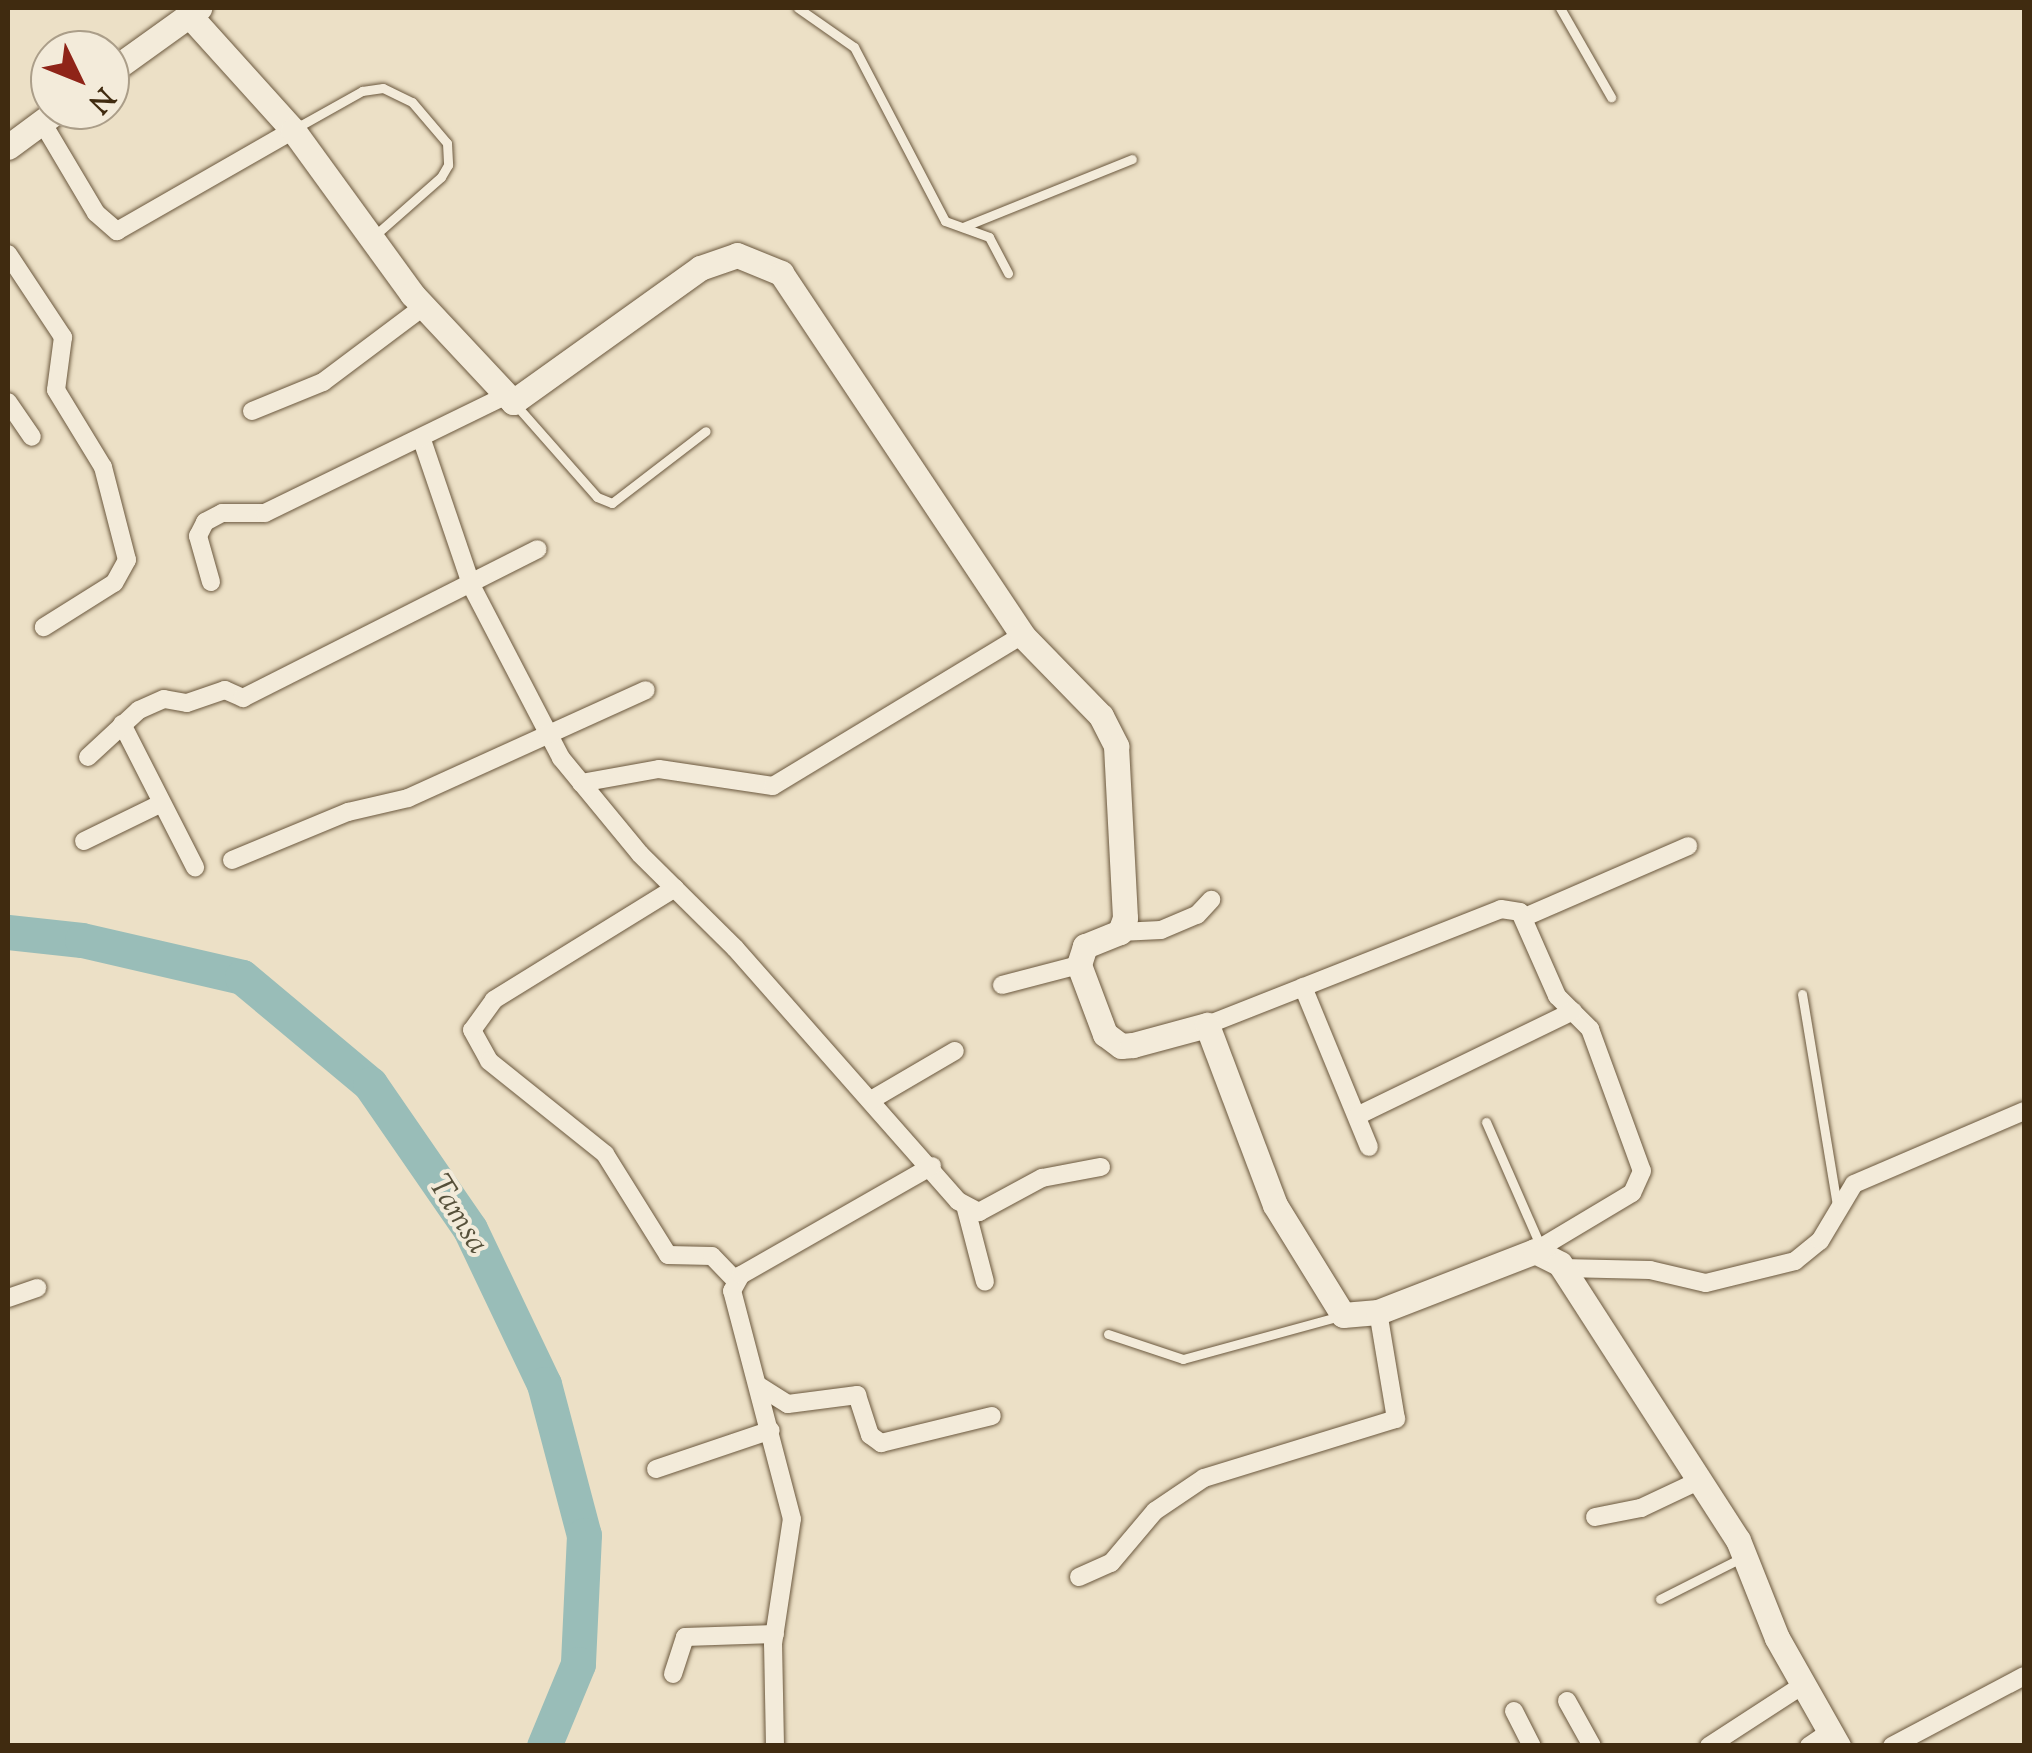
<!DOCTYPE html>
<style>
body{margin:0}
#map{position:relative;width:2032px;height:1753px;overflow:hidden;background:#ece0c6;font-family:"Sorts Mill Goudy",serif}
div>[style]{position:absolute}
[style*='--x']{left:calc(var(--x)*1px);top:calc(var(--y)*1px);width:calc(var(--w)*1px);rotate:calc(var(--a)*1deg)}
.river>*{height:35px;margin:-17.5px;padding:0 17.5px;transform-origin:17.5px;border-radius:17.5px;background:#99bdb8}
.roads{filter:drop-shadow(0 0 2px #6b583e) drop-shadow(0 0 2px #6b583e)}
.lane>*{height:9px;margin:-4.5px;padding:0 4.5px;transform-origin:4.5px;border-radius:4.5px;background:#f3ebda}
.street>*{height:18px;margin:-9px;padding:0 9px;transform-origin:9px;border-radius:9px;background:#f3ebda}
.secondary>*{height:25px;margin:-12.5px;padding:0 12.5px;transform-origin:12.5px;border-radius:12.5px;background:#f3ebda}
span{translate:-50% -50%;white-space:nowrap;text-align:center;line-height:1.15;-webkit-text-stroke:8px #f3ebda;paint-order:stroke}
.water-label{font-size:32px;color:#56503a;font-style:italic}
.frame{position:absolute;inset:0;border:10px solid #402b10;pointer-events:none}
.north{position:absolute;left:30px;top:30px;width:100px;height:100px;box-sizing:border-box;background:#f3ebda;border:2px solid #ab9e89;border-radius:50%;rotate:133deg;font-size:28px;font-weight:700;line-height:40px;text-align:center;color:#402b10}
.north::after{content:'';display:block;margin:auto;width:35px;height:45px;background:#8f2418;clip-path:polygon(50% 0,100% 100%,50% 72%,0 100%)}
</style>
<div id="map">
<div class="river">
<i style="--x:8;--y:932;--w:74;--a:6.2"></i>
<i style="--x:82;--y:940;--w:164;--a:13"></i>
<i style="--x:242;--y:977;--w:167;--a:39.9"></i>
<i style="--x:370;--y:1084;--w:176;--a:55.4"></i>
<i style="--x:470;--y:1229;--w:172;--a:64.5"></i>
<i style="--x:544;--y:1384;--w:156;--a:75.2"></i>
<i style="--x:584;--y:1535;--w:129;--a:92.7"></i>
<i style="--x:578;--y:1664;--w:89;--a:112.5"></i>
</div>
<div class="roads">
<div class="lane">
<i style="--x:798;--y:8;--w:68;--a:34.9"></i>
<i style="--x:854;--y:47;--w:196;--a:62.4"></i>
<i style="--x:945;--y:221;--w:47;--a:20"></i>
<i style="--x:989;--y:237;--w:41;--a:62.2"></i>
<i style="--x:1560;--y:8;--w:103;--a:60.2"></i>
<i style="--x:296;--y:128;--w:76;--a:-29.3"></i>
<i style="--x:362;--y:91;--w:21;--a:-8"></i>
<i style="--x:383;--y:88;--w:32;--a:26"></i>
<i style="--x:412;--y:102;--w:54;--a:49.5"></i>
<i style="--x:447;--y:143;--w:22;--a:87"></i>
<i style="--x:448;--y:165;--w:14;--a:120"></i>
<i style="--x:441;--y:177;--w:89;--a:138.6"></i>
<i style="--x:963;--y:227;--w:182;--a:-21.9"></i>
<i style="--x:515;--y:404;--w:124;--a:48.6"></i>
<i style="--x:597;--y:497;--w:16;--a:22"></i>
<i style="--x:612;--y:503;--w:118;--a:-37.5"></i>
<i style="--x:1802;--y:994;--w:215;--a:80.6"></i>
<i style="--x:1486;--y:1122;--w:137;--a:66.3"></i>
<i style="--x:1108;--y:1334;--w:79;--a:18.4"></i>
<i style="--x:1183;--y:1359;--w:163;--a:-15.3"></i>
<i style="--x:1660;--y:1599;--w:93;--a:-26.8"></i>
</div>
<div class="street">
<i style="--x:42;--y:122;--w:106;--a:59.3"></i>
<i style="--x:96;--y:213;--w:28;--a:41"></i>
<i style="--x:117;--y:231;--w:203;--a:-29.8"></i>
<i style="--x:8;--y:254;--w:100;--a:56.5"></i>
<i style="--x:63;--y:337;--w:53;--a:97.5"></i>
<i style="--x:56;--y:390;--w:90;--a:58.6"></i>
<i style="--x:103;--y:467;--w:96;--a:75.5"></i>
<i style="--x:127;--y:560;--w:26;--a:119"></i>
<i style="--x:114;--y:583;--w:83;--a:147.8"></i>
<i style="--x:8;--y:402;--w:42;--a:55.6"></i>
<i style="--x:252;--y:411;--w:77;--a:-22.2"></i>
<i style="--x:323;--y:382;--w:125;--a:-36.9"></i>
<i style="--x:422;--y:440;--w:155;--a:71.2"></i>
<i style="--x:472;--y:587;--w:193;--a:62.5"></i>
<i style="--x:561;--y:758;--w:124;--a:50.5"></i>
<i style="--x:640;--y:854;--w:134;--a:44.7"></i>
<i style="--x:735;--y:948;--w:337;--a:48.6"></i>
<i style="--x:958;--y:1201;--w:24;--a:28"></i>
<i style="--x:979;--y:1212;--w:72;--a:-28.4"></i>
<i style="--x:1042;--y:1178;--w:60;--a:-10.6"></i>
<i style="--x:211;--y:582;--w:48;--a:-105.8"></i>
<i style="--x:198;--y:536;--w:16;--a:-63"></i>
<i style="--x:205;--y:522;--w:19;--a:-28"></i>
<i style="--x:222;--y:513;--w:43;--a:0"></i>
<i style="--x:265;--y:513;--w:267;--a:-26"></i>
<i style="--x:122;--y:724;--w:161;--a:63"></i>
<i style="--x:88;--y:757;--w:69;--a:-42.7"></i>
<i style="--x:139;--y:710;--w:27;--a:-24"></i>
<i style="--x:164;--y:699;--w:23;--a:10"></i>
<i style="--x:187;--y:703;--w:40;--a:-18.9"></i>
<i style="--x:225;--y:690;--w:20;--a:24"></i>
<i style="--x:243;--y:698;--w:330;--a:-26.8"></i>
<i style="--x:581;--y:783;--w:79;--a:-10.2"></i>
<i style="--x:659;--y:769;--w:115;--a:8.5"></i>
<i style="--x:773;--y:786;--w:291;--a:-31.2"></i>
<i style="--x:84;--y:841;--w:85;--a:-26"></i>
<i style="--x:232;--y:860;--w:126;--a:-22.5"></i>
<i style="--x:348;--y:812;--w:62;--a:-13.1"></i>
<i style="--x:408;--y:798;--w:261;--a:-24.4"></i>
<i style="--x:675;--y:888;--w:213;--a:148.3"></i>
<i style="--x:494;--y:1000;--w:37;--a:126"></i>
<i style="--x:472;--y:1030;--w:35;--a:61"></i>
<i style="--x:489;--y:1061;--w:149;--a:38.7"></i>
<i style="--x:605;--y:1154;--w:119;--a:58"></i>
<i style="--x:668;--y:1255;--w:44;--a:1.3"></i>
<i style="--x:712;--y:1256;--w:35;--a:46"></i>
<i style="--x:1525;--y:917;--w:178;--a:-23.5"></i>
<i style="--x:1120;--y:932;--w:41;--a:-2.8"></i>
<i style="--x:1161;--y:930;--w:39;--a:-23"></i>
<i style="--x:1197;--y:915;--w:21;--a:-47"></i>
<i style="--x:1002;--y:985;--w:80;--a:-14.6"></i>
<i style="--x:1303;--y:987;--w:173;--a:67.6"></i>
<i style="--x:1207;--y:1025;--w:316;--a:-21.5"></i>
<i style="--x:1501;--y:909;--w:19;--a:9"></i>
<i style="--x:1520;--y:912;--w:92;--a:66.2"></i>
<i style="--x:1557;--y:996;--w:47;--a:45"></i>
<i style="--x:1590;--y:1029;--w:151;--a:69.9"></i>
<i style="--x:1642;--y:1171;--w:24;--a:114"></i>
<i style="--x:1632;--y:1193;--w:113;--a:149.1"></i>
<i style="--x:871;--y:1100;--w:97;--a:-30.3"></i>
<i style="--x:1357;--y:1116;--w:240;--a:-25.9"></i>
<i style="--x:966;--y:1209;--w:75;--a:75.4"></i>
<i style="--x:1563;--y:1268;--w:87;--a:1.3"></i>
<i style="--x:1650;--y:1270;--w:57;--a:13.1"></i>
<i style="--x:1706;--y:1283;--w:92;--a:-13.9"></i>
<i style="--x:1795;--y:1261;--w:32;--a:-39"></i>
<i style="--x:1820;--y:1241;--w:66;--a:-59.2"></i>
<i style="--x:1854;--y:1184;--w:185;--a:-23.2"></i>
<i style="--x:8;--y:1298;--w:31;--a:-19"></i>
<i style="--x:759;--y:1386;--w:34;--a:32"></i>
<i style="--x:788;--y:1404;--w:70;--a:-7.4"></i>
<i style="--x:857;--y:1395;--w:42;--a:72"></i>
<i style="--x:870;--y:1435;--w:14;--a:36"></i>
<i style="--x:881;--y:1443;--w:114;--a:-13.7"></i>
<i style="--x:656;--y:1469;--w:121;--a:-18.7"></i>
<i style="--x:1595;--y:1517;--w:47;--a:-11.1"></i>
<i style="--x:1641;--y:1508;--w:63;--a:-25.3"></i>
<i style="--x:1079;--y:1577;--w:35;--a:-24"></i>
<i style="--x:1111;--y:1563;--w:68;--a:-49.8"></i>
<i style="--x:1155;--y:1511;--w:59;--a:-34"></i>
<i style="--x:1204;--y:1478;--w:201;--a:-17.1"></i>
<i style="--x:1396;--y:1419;--w:109;--a:-99.5"></i>
<i style="--x:673;--y:1674;--w:39;--a:-72"></i>
<i style="--x:685;--y:1637;--w:90;--a:-1.9"></i>
<i style="--x:1567;--y:1701;--w:51;--a:60.9"></i>
<i style="--x:1514;--y:1711;--w:39;--a:63"></i>
<i style="--x:775;--y:1746;--w:102;--a:-91.1"></i>
<i style="--x:773;--y:1644;--w:126;--a:-81.4"></i>
<i style="--x:792;--y:1519;--w:236;--a:-104.7"></i>
<i style="--x:732;--y:1291;--w:18;--a:-61"></i>
<i style="--x:741;--y:1275;--w:220;--a:-29.7"></i>
<i style="--x:1709;--y:1746;--w:112;--a:-33"></i>
<i style="--x:1809;--y:1746;--w:25;--a:-34"></i>
<i style="--x:1892;--y:1746;--w:149;--a:-27.9"></i>
</div>
<div class="secondary">
<i style="--x:189;--y:15;--w:155;--a:47.9"></i>
<i style="--x:293;--y:130;--w:203;--a:54"></i>
<i style="--x:412;--y:294;--w:148;--a:46.9"></i>
<i style="--x:513;--y:402;--w:230;--a:-35.6"></i>
<i style="--x:700;--y:268;--w:39;--a:-19"></i>
<i style="--x:737;--y:255;--w:48;--a:22.2"></i>
<i style="--x:781;--y:273;--w:435;--a:56.3"></i>
<i style="--x:1022;--y:635;--w:113;--a:45.7"></i>
<i style="--x:1101;--y:716;--w:34;--a:63"></i>
<i style="--x:1116;--y:746;--w:172;--a:87"></i>
<i style="--x:1125;--y:918;--w:15;--a:110"></i>
<i style="--x:1120;--y:932;--w:38;--a:158"></i>
<i style="--x:1085;--y:946;--w:20;--a:108"></i>
<i style="--x:1079;--y:965;--w:74;--a:69.4"></i>
<i style="--x:1105;--y:1034;--w:20;--a:37"></i>
<i style="--x:1121;--y:1046;--w:12;--a:-5"></i>
<i style="--x:1133;--y:1045;--w:77;--a:-15.1"></i>
<i style="--x:1207;--y:1025;--w:192;--a:69.3"></i>
<i style="--x:1275;--y:1205;--w:129;--a:58.3"></i>
<i style="--x:1343;--y:1315;--w:35;--a:-5"></i>
<i style="--x:1378;--y:1312;--w:168;--a:-21.2"></i>
<i style="--x:1535;--y:1251;--w:28;--a:27"></i>
<i style="--x:1560;--y:1264;--w:328;--a:57.2"></i>
<i style="--x:1738;--y:1540;--w:105;--a:68.3"></i>
<i style="--x:1777;--y:1638;--w:124;--a:60.5"></i>
<i style="--x:110;--y:72;--w:110;--a:-35.7"></i>
<i style="--x:8;--y:147;--w:62;--a:-36.5"></i>
</div>
</div>
<div class="water-label">
<span style="left:457px;top:1215px;rotate:58deg">Tamsa</span>
</div>
<div class="frame"></div>
<div class="north">N</div>
</div>
